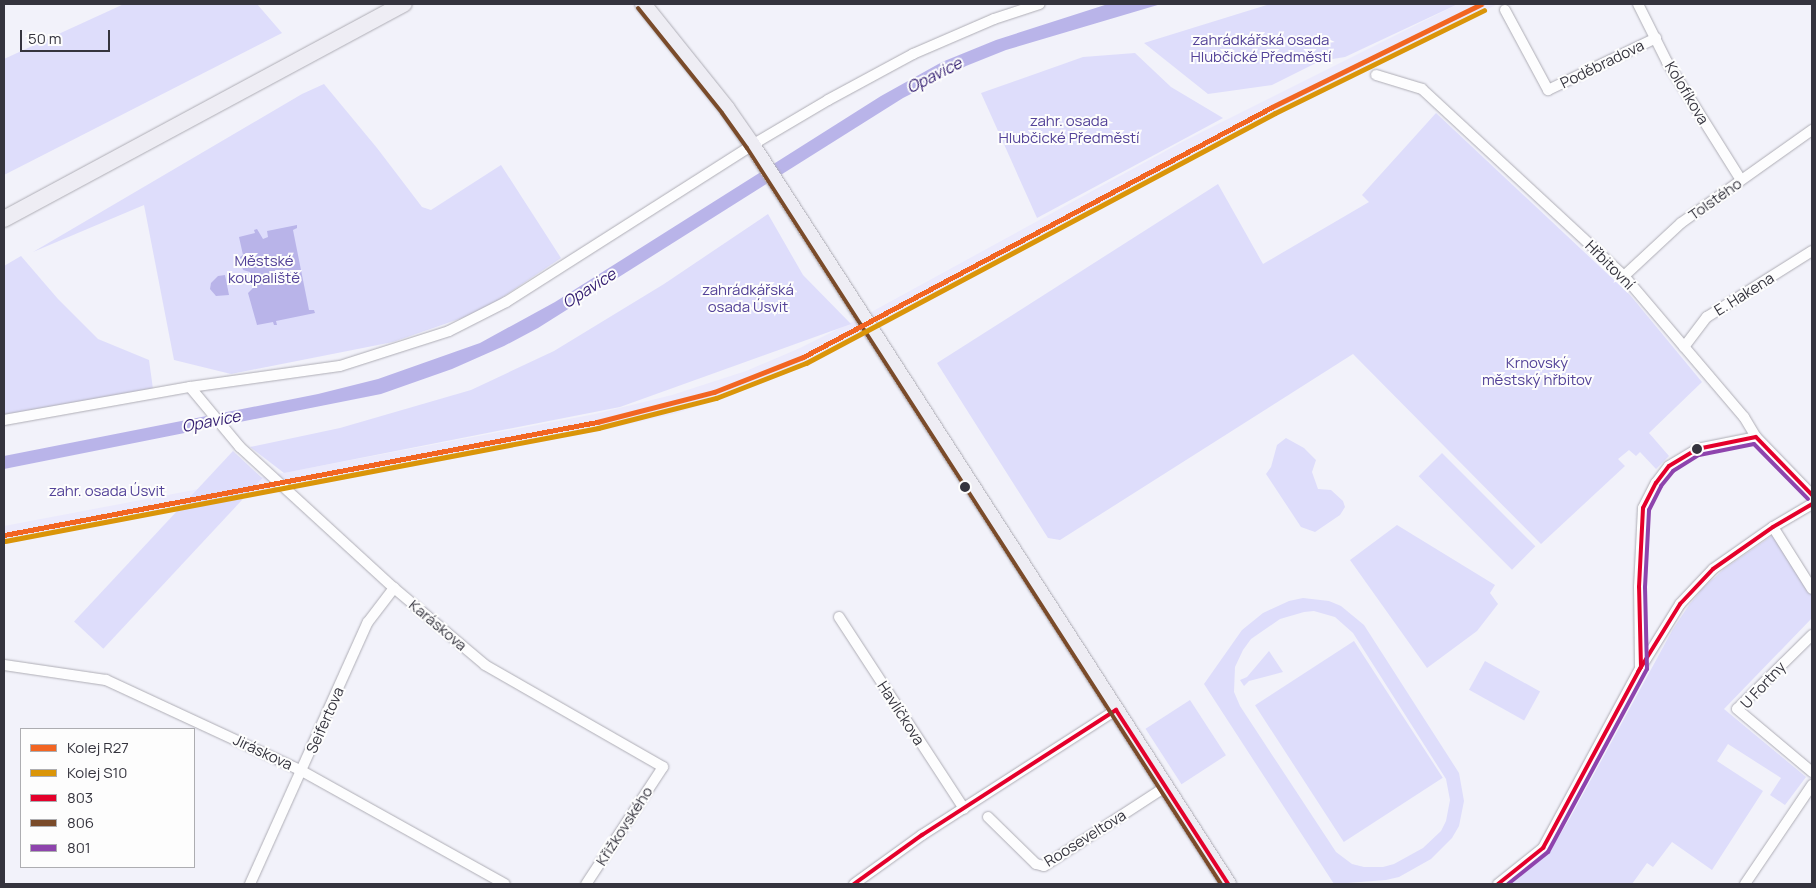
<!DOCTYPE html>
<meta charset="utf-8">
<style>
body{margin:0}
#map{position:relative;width:1816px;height:888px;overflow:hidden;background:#f2f2fa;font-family:Manrope,sans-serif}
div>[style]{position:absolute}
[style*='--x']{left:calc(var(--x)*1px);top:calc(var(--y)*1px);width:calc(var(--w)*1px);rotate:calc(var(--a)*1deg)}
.built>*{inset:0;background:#ebeafc}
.green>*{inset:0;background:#deddfb;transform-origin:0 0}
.water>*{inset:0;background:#b9b4e9}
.roads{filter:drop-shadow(0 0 1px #aeadb5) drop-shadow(0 0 1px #aeadb5)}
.street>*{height:10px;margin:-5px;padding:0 5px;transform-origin:5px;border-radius:5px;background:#fdfdfe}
.primary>*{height:16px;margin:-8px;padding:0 8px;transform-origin:8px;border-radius:8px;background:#eeedf4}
.bus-1>*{height:4px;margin:-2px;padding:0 2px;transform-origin:2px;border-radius:2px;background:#e4002b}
.bus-2>*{height:4px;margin:-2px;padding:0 2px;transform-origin:2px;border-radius:2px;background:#7a4b2a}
.bus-3>*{height:4px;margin:-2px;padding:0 2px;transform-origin:2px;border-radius:2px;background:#8e44ad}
.rail-1>*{height:5px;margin:-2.5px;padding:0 2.5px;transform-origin:2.5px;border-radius:2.5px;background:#f26522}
.rail-2>*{height:5px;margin:-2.5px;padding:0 2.5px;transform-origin:2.5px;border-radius:2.5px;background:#da9509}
.dots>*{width:14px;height:14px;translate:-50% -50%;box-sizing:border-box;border:2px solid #fdfdfd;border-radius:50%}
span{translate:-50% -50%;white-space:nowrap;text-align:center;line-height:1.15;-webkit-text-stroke:4px #fdfdfd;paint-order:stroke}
.park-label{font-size:15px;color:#534298}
.street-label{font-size:15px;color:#35343e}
.water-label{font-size:16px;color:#321c70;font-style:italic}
.frame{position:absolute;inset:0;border:5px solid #35343e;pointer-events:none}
.legend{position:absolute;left:20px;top:728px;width:175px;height:140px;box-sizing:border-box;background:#fdfdfd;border:1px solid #adadb1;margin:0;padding:6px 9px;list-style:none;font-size:15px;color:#35343e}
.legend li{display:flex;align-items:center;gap:10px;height:25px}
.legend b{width:25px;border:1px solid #adadb1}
.scale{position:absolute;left:20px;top:30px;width:90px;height:22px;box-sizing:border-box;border:2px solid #35343e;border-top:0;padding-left:6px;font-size:15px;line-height:18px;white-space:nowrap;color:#35343e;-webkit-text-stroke:4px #fdfdfd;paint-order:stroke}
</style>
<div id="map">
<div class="built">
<i style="clip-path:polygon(1458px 4px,1498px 4px,1416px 43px,1191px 158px,872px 332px,807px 365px,753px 387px,677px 413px,599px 431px,4px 544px,4px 526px,595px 414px,672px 395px,746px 371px,800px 348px,864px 316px,1182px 142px)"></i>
</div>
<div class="green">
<i style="clip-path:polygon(124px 4px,257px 4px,282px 33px,4px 175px,4px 59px)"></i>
<i style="clip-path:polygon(1270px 4px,1458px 4px,1345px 57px,1320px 61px,1272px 85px,1208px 94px,1144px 43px)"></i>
<i style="clip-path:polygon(1135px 53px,1171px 87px,1223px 118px,1037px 218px,981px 93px,1083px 57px)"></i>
<i style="clip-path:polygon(324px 84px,377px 148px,422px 207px,431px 210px,501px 165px,561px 258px,482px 311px,393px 342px,231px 374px,174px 360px,144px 205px,33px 252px,302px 94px)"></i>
<i style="clip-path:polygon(1436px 113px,1630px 295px,1702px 382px,1649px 433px,1669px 456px,1656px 469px,1640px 452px,1636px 456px,1629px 450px,1618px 459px,1625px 466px,1541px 544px,1353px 354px,1060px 540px,1048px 538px,937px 363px,1218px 184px,1263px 264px,1369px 202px,1362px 195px)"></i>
<i style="clip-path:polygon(768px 214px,803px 275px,851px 324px,620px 407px,284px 473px,250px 447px,340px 428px,471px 390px,554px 351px,664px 284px)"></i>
<i style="clip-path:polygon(21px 256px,58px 299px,98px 339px,149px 360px,153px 389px,4px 417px,4px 266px)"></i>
<i style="clip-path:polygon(1286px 438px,1304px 448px,1316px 460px,1312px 472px,1318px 489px,1331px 490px,1343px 501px,1345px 507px,1340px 515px,1315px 532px,1301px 527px,1266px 474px,1271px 467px,1277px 445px)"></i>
<i style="left:233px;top:451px;width:40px;height:233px;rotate:43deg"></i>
<i style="left:1442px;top:453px;width:132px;height:33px;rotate:45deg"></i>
<i style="clip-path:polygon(1397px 525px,1495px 585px,1490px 593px,1498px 604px,1477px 631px,1427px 668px,1350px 560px)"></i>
<i style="clip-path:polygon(1773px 535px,1812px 593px,1812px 618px,1724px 709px,1806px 777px,1785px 805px,1770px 795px,1781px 778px,1728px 744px,1717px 761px,1763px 791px,1712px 870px,1672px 842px,1653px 867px,1647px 863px,1632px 884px,1510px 884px,1548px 854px,1570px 818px,1673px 629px,1689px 605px,1704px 587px,1724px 569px)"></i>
<i style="clip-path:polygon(evenodd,1303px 598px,1329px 601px,1341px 606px,1364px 625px,1459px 773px,1464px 801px,1459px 826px,1452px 838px,1431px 859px,1399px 877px,1386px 880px,1334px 884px,1204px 684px,1242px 630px,1263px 613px,1289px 601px,1303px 598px,1314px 611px,1335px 617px,1353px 633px,1446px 779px,1450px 800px,1446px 821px,1441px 831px,1423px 848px,1394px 864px,1383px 867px,1364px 867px,1352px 864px,1336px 852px,1240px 706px,1234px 692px,1235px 667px,1243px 650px,1251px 639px,1280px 619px,1304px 612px,1314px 611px)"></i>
<i style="left:1354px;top:641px;width:163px;height:118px;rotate:57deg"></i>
<i style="clip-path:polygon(1269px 651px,1283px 672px,1249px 681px,1244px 686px,1240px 680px,1247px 677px)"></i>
<i style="left:1485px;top:661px;width:63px;height:33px;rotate:29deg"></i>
<i style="left:1190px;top:700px;width:66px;height:53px;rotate:57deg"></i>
</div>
<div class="water">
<i style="clip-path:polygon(1108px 4px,1161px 4px,1006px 50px,966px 66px,903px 98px,538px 328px,504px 346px,452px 369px,381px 394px,4px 469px,4px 456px,318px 394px,378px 379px,480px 343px,555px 302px,881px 96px,942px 62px,996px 40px)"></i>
<i style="clip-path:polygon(297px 225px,297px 228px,293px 230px,309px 310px,314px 310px,315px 313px,276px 321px,277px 325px,274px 325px,273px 322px,257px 325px,248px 293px,253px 288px,253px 284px,250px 272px,243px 270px,240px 257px,243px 255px,239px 237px,255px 233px,254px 230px,257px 229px,263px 239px,268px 237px,267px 231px)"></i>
<i style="clip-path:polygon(225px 275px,229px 295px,216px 296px,210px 289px,211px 283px,218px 276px)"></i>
</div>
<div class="roads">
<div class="street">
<i style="--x:1638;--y:4;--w:65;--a:63.4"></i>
<i style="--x:1667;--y:62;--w:139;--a:57.9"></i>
<i style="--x:1505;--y:10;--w:91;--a:61.7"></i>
<i style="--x:1548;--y:90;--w:120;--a:-25.7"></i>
<i style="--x:1376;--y:75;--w:48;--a:16.9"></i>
<i style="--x:1422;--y:89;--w:275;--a:42.8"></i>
<i style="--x:1624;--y:276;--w:185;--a:49.6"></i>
<i style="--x:1744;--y:417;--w:23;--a:59"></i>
<i style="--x:1756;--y:437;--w:81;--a:46"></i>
<i style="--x:1624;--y:276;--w:78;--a:-42.9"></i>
<i style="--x:1681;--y:223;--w:161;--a:-35.4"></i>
<i style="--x:1684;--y:347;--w:38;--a:-53"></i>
<i style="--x:1707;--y:317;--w:124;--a:-32.2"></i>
<i style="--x:190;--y:387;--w:78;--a:50.2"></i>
<i style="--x:240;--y:447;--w:209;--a:42.5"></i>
<i style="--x:394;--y:588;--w:119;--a:40.2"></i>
<i style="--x:485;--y:665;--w:205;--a:29.8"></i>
<i style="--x:663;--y:767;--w:140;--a:123.3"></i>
<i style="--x:4;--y:420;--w:189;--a:-10.1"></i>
<i style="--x:190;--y:387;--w:151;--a:-8"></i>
<i style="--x:340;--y:366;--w:114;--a:-17.8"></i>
<i style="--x:449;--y:331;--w:64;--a:-27"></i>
<i style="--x:506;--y:302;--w:292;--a:-32.5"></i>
<i style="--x:752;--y:145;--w:88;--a:-30.6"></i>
<i style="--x:828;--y:100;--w:97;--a:-28.4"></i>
<i style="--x:913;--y:54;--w:88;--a:-23.4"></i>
<i style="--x:994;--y:19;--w:48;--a:-18.1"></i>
<i style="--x:1773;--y:527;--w:73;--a:57.8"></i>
<i style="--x:839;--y:617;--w:229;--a:56.9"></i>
<i style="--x:1812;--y:635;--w:105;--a:135.4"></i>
<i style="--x:1737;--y:709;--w:98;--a:40"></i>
<i style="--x:4;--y:665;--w:103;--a:8.4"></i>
<i style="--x:106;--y:680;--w:216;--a:24.9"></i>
<i style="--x:302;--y:771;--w:232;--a:29.1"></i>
<i style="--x:1640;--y:666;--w:79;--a:-90.7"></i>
<i style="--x:1639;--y:587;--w:79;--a:-87.1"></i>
<i style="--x:1643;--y:508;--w:28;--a:-63"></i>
<i style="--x:1656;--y:483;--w:21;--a:-53"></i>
<i style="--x:1669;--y:466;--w:33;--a:-31"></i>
<i style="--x:1697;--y:449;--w:60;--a:-11.5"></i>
<i style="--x:988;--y:817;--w:67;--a:44.4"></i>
<i style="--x:1036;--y:864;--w:8;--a:14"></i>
<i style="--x:1044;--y:866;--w:145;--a:-33.1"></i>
<i style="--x:250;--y:884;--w:287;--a:-65.8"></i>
<i style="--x:368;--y:622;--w:43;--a:-52.6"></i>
<i style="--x:854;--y:884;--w:84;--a:-35.8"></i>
<i style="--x:922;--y:835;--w:231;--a:-32.8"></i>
<i style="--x:1498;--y:884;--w:58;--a:-38.7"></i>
<i style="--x:1543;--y:848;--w:206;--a:-61.6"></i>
<i style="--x:1641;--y:667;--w:74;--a:-58.2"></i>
<i style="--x:1680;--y:604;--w:48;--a:-46.7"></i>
<i style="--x:1713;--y:569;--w:73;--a:-35"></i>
<i style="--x:1773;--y:527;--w:45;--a:-30.5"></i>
<i style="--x:1745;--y:884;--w:120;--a:-55.9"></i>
</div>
<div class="primary">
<i style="--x:643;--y:4;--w:134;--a:51.3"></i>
<i style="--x:727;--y:109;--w:44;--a:55.2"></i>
<i style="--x:752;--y:145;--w:879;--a:57.21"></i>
<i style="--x:4;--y:219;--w:454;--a:-28.3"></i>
</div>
</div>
<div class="bus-1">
<i style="--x:1756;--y:437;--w:81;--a:46"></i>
<i style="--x:1638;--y:672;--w:80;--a:-58.3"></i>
<i style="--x:1680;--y:604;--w:48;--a:-46.7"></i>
<i style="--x:1713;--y:569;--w:73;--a:-35"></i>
<i style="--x:1773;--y:527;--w:45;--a:-30.5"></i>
<i style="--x:1116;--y:710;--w:207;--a:57.2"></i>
<i style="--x:854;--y:884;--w:84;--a:-35.8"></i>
<i style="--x:922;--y:835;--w:231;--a:-32.8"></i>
<i style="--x:1498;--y:884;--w:58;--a:-38.7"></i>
<i style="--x:1543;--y:848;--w:206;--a:-61.6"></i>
<i style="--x:1641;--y:667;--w:80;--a:-91.4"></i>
<i style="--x:1639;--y:587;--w:79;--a:-87.1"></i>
<i style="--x:1643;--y:508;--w:28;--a:-63"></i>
<i style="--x:1656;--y:483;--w:21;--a:-53"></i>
<i style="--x:1669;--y:466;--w:33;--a:-31"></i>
<i style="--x:1697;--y:449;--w:60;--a:-11.5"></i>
</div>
<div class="bus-2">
<i style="--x:638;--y:8;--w:134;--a:51.3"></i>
<i style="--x:722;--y:113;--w:43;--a:54.5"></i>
<i style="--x:747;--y:148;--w:875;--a:57.22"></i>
</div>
<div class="bus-3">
<i style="--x:1508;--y:884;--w:51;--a:-38.7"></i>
<i style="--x:1548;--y:852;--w:208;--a:-61.6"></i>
<i style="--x:1647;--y:669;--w:82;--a:-91.4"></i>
<i style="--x:1645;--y:587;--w:77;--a:-87"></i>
<i style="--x:1649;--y:510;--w:27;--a:-63"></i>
<i style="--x:1661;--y:486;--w:19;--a:-51"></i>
<i style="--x:1673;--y:471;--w:31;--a:-32"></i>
<i style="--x:1699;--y:455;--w:56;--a:-11.3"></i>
<i style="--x:1754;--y:444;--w:77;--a:45.5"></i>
</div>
<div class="rail-1">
<i style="--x:4;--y:535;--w:604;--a:-10.79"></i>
<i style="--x:597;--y:422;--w:121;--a:-14.4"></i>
<i style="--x:714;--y:392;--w:96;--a:-21.5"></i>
<i style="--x:803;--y:357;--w:531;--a:-28.06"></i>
<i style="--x:1272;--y:107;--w:233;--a:-26.2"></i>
</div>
<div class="rail-2">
<i style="--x:5;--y:541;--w:604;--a:-10.79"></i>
<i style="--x:598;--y:428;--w:122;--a:-14.3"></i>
<i style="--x:716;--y:398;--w:97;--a:-21.3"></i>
<i style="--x:806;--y:363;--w:531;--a:-28.06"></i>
<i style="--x:1275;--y:113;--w:233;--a:-26.2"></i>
</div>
<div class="dots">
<i style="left:1697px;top:449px;background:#35343e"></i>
<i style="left:965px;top:487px;background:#35343e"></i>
</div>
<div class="park-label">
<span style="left:1261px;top:48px">zahrádkářská osada<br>Hlubčické Předměstí</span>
<span style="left:1069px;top:129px">zahr. osada<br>Hlubčické Předměstí</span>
<span style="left:264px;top:269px">Městské<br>koupaliště</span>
<span style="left:748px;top:298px">zahrádkářská<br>osada Úsvit</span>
<span style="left:1537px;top:371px">Krnovský<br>městský hřbitov</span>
<span style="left:107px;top:491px">zahr. osada Úsvit</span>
</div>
<div class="street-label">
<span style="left:1602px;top:64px;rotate:-26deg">Poděbradova</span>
<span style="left:1687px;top:93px;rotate:59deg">Kolofíkova</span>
<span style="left:1715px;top:199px;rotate:-35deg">Tolstého</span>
<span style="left:1610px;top:265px;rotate:45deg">Hřbitovní</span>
<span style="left:1744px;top:294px;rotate:-32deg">E. Hakena</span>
<span style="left:438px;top:625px;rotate:40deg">Karáskova</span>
<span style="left:1763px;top:685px;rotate:-47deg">U Fortny</span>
<span style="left:901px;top:713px;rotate:57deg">Havlíčkova</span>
<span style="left:325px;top:720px;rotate:-66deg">Seifertova</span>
<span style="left:263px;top:752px;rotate:25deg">Jiráskova</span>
<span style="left:624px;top:826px;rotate:-57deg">Křižkovského</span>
<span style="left:1085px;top:838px;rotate:-32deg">Rooseveltova</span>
</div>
<div class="water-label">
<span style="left:934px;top:75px;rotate:-27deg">Opavice</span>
<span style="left:589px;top:288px;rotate:-32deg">Opavice</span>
<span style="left:211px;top:421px;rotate:-11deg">Opavice</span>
</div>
<div class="frame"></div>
<ul class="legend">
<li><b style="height:6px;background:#f26522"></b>Kolej R27</li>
<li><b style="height:6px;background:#da9509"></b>Kolej S10</li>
<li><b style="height:6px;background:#e4002b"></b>803</li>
<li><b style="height:6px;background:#7a4b2a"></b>806</li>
<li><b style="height:6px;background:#8e44ad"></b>801</li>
</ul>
<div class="scale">50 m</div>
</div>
